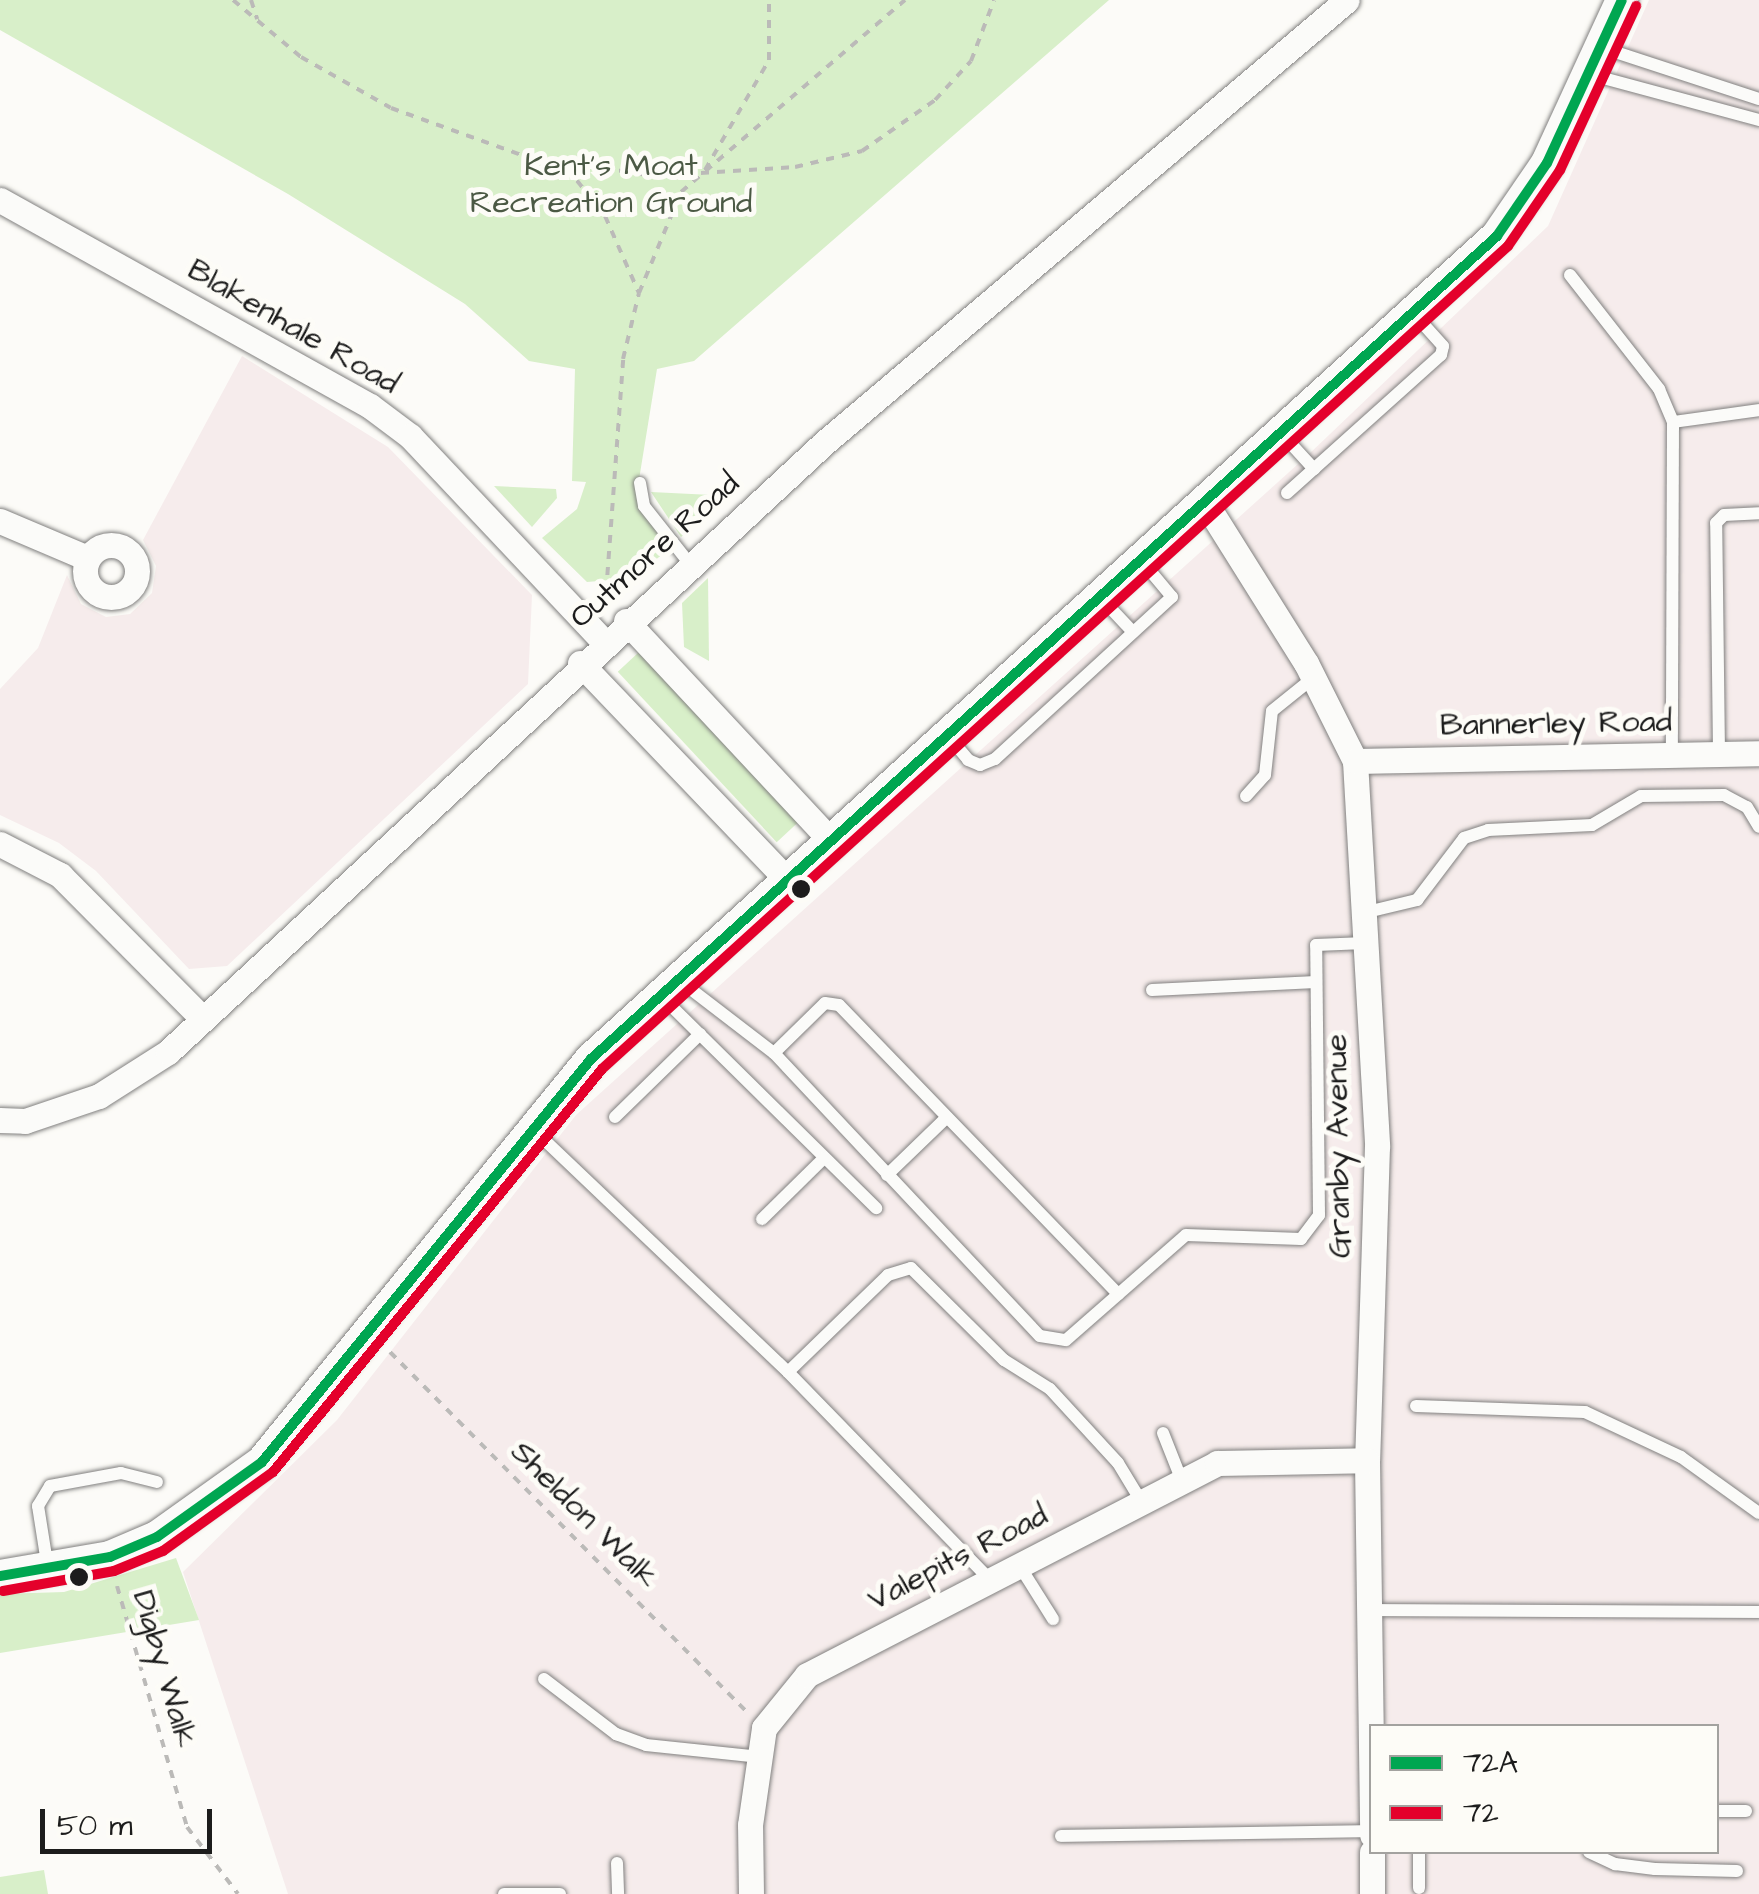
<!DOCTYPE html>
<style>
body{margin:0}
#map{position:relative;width:1759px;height:1894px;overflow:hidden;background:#fcfbf8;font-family:"Architects Daughter",sans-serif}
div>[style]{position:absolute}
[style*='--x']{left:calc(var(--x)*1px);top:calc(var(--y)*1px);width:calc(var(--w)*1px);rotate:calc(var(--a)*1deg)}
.built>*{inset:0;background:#f6ecec}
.green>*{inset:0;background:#d8efc9;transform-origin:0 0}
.path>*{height:4px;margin-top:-2px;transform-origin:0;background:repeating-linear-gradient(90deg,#bbbab8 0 8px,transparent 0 16px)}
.roads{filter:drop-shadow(0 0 2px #81807f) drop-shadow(0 0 2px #81807f)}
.service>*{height:12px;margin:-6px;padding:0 6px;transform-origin:6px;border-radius:6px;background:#fbfbf9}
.minor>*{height:25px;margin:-12.5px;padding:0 12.5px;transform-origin:12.5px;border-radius:12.5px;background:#fbfbf9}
.minor>.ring{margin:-12.5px;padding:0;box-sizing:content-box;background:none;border:25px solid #fbfbf9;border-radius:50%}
.tertiary>*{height:32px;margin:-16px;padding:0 16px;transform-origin:16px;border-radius:16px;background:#fbfbf9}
.bus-1>*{height:10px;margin:-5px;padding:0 5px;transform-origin:5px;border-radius:5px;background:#00a651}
.bus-2>*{height:10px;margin:-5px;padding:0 5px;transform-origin:5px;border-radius:5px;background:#e4002b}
.dots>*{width:28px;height:28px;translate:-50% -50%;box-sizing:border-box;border:5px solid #fdfcf7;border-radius:50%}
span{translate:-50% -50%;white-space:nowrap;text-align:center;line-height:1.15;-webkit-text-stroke:10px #fdfcf7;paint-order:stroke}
.park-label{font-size:32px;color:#4b5944}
.street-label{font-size:32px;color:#1c1c1c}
.legend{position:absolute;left:1369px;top:1724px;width:350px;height:130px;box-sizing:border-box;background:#fdfcf7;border:2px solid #a3a29f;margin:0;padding:12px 18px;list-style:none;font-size:30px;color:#1c1c1c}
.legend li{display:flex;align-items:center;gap:20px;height:50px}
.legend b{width:50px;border:2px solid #a3a29f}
.scale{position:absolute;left:40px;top:1809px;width:172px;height:45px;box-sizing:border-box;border:5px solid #1c1c1c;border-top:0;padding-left:12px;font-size:30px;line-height:35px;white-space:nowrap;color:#1c1c1c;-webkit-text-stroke:8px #fdfcf7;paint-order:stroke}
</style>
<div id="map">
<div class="built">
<i style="clip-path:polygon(evenodd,1649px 0,1759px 0,1759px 1894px,288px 1894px,183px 1572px,337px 1420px,576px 1115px,1308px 455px,1548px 226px,1649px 0,1372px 1726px,1716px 1726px,1716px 1852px,1372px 1852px,1372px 1726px)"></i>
<i style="clip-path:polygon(242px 356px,388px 447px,532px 595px,528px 684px,227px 966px,189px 969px,96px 871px,59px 843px,0 815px,0 689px,38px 648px,67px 575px,81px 604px,106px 617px,130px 614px,152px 593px,156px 566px,143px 540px)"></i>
</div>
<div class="green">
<i style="clip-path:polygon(0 0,1109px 0,694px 361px,657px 369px,636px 498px,669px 549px,633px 578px,587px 582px,542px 538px,577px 509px,586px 482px,572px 481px,575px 369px,529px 361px,465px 304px,288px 194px,0 30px)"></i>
<i style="clip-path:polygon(494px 486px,556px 489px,557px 498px,532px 527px)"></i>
<i style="clip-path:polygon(651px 492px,732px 496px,681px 537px)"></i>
<i style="clip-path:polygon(708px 578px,709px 661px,684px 647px,682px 603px)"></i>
<i style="left:639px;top:652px;width:233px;height:29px;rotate:47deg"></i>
<i style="clip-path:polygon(176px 1558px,199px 1620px,0 1653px,0 1594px,64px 1592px)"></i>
<i style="clip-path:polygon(44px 1870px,48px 1894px,0 1894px,0 1877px)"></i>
</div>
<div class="path">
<i style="--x:233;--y:0;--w:89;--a:40"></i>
<i style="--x:301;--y:57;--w:103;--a:29.5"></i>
<i style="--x:391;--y:108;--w:141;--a:19.8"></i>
<i style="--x:524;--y:156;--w:131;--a:8.8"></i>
<i style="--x:653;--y:176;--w:142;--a:-3.6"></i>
<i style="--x:795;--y:167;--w:69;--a:-13.4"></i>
<i style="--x:862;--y:151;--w:89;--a:-34.9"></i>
<i style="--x:935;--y:100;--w:53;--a:-47.3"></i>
<i style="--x:971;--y:61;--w:65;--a:-69.3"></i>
<i style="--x:251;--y:0;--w:20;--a:72"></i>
<i style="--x:567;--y:168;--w:61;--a:51.6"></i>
<i style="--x:605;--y:216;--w:84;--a:66.2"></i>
<i style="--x:705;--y:170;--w:127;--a:-59.8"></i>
<i style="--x:769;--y:60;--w:60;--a:-90"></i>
<i style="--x:605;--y:607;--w:249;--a:-85.8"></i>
<i style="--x:623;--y:359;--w:68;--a:-76.4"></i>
<i style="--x:639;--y:293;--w:109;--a:-67.4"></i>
<i style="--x:681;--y:192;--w:295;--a:-40.6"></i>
<i style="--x:390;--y:1352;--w:506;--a:45.24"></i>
<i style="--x:117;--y:1586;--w:251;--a:73.8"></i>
<i style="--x:187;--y:1827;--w:84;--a:52.7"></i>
</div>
<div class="roads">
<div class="service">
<i style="--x:1603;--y:48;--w:164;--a:18.1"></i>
<i style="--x:1592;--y:75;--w:173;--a:15.1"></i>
<i style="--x:1570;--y:275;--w:145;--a:52"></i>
<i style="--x:1659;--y:389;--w:36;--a:67"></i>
<i style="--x:1673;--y:422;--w:331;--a:90.2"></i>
<i style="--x:1673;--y:422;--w:87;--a:-7.9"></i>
<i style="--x:1281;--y:433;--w:49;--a:47.5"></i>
<i style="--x:640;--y:483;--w:23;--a:80"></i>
<i style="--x:644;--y:506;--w:74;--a:51.6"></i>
<i style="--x:1287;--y:493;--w:207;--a:-41.9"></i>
<i style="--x:1441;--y:355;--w:9;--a:-77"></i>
<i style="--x:1443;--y:346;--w:42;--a:-132.1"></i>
<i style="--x:1100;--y:597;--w:48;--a:46.7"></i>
<i style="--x:949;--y:737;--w:30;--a:50"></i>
<i style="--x:968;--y:760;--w:13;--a:23"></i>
<i style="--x:980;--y:765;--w:16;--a:-22"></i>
<i style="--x:995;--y:759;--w:240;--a:-42.5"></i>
<i style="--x:1172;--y:597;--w:48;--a:-130"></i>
<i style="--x:1719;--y:753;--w:230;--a:-90.7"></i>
<i style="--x:1716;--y:523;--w:11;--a:-45"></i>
<i style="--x:1724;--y:515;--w:35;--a:-3"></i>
<i style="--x:1246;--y:796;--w:28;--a:-48"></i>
<i style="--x:1265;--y:775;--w:64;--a:-83.8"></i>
<i style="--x:1272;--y:711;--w:53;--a:-38.8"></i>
<i style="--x:1363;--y:913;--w:56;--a:-13.5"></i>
<i style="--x:1417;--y:900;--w:78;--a:-52.8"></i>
<i style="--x:1464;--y:838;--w:25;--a:-18"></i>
<i style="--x:1488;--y:830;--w:104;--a:-2.8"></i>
<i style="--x:1592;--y:825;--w:57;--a:-30.6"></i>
<i style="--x:1641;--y:796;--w:83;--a:-0.7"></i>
<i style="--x:1724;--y:795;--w:26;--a:28"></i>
<i style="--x:1747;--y:807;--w:23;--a:59"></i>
<i style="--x:680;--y:981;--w:118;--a:37.5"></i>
<i style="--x:774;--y:1053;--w:388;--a:46.8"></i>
<i style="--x:1040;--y:1336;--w:26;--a:9"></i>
<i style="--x:1066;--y:1340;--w:159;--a:-41.2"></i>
<i style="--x:1186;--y:1235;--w:115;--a:2"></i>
<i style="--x:1301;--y:1239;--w:30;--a:-53"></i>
<i style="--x:1319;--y:1215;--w:270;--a:-90.6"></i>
<i style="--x:1316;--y:945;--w:49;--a:-2.3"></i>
<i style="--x:1152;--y:990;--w:164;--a:-2.8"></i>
<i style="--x:662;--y:997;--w:301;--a:44.6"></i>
<i style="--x:774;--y:1053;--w:71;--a:-44.4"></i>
<i style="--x:825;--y:1003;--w:14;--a:8"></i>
<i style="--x:839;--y:1005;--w:402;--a:46"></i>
<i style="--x:615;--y:1117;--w:119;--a:-44.3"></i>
<i style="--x:536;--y:1132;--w:348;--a:43.6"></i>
<i style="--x:788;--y:1372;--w:287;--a:45.8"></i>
<i style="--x:887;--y:1175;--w:83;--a:-44"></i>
<i style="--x:762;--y:1219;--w:87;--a:-44.5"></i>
<i style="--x:788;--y:1372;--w:139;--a:-44.1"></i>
<i style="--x:888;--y:1275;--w:24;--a:-17"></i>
<i style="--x:911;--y:1268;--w:131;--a:44.7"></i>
<i style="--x:1004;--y:1360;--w:54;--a:32.2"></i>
<i style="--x:1050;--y:1389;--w:100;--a:47.4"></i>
<i style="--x:1118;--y:1463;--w:44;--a:58.8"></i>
<i style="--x:1416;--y:1406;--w:169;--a:2"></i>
<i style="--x:1585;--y:1412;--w:106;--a:25.1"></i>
<i style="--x:1681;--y:1457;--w:96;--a:35.7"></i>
<i style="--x:1163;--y:1433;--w:52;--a:68.4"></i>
<i style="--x:1019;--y:1565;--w:64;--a:57.8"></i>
<i style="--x:48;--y:1569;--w:64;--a:-99"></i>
<i style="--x:38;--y:1506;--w:23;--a:-59"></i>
<i style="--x:50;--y:1486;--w:72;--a:-10.4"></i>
<i style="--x:121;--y:1473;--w:37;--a:14"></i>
<i style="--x:1369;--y:1610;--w:390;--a:0.3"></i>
<i style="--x:544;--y:1679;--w:91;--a:37.4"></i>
<i style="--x:616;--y:1734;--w:32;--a:20"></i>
<i style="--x:646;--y:1745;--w:115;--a:6"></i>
<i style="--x:1716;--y:1811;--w:30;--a:0"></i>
<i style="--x:1061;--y:1836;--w:310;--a:-0.9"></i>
<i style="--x:1589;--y:1852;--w:29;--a:25"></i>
<i style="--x:1615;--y:1864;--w:40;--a:7.1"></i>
<i style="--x:1655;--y:1869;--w:82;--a:1.4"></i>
<i style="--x:617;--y:1863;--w:31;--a:88"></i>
<i style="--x:1419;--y:1888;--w:36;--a:-90"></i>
<i style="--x:504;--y:1894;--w:56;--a:0"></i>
</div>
<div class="minor">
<i style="--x:0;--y:200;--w:423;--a:29.1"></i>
<i style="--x:370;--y:406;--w:50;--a:36.9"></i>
<i style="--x:410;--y:436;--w:282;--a:46.7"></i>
<i style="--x:1203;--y:499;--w:194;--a:57.9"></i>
<i style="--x:1306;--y:663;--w:110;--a:63.4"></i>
<i style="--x:1355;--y:761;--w:386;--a:86.7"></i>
<i style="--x:1377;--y:1146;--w:314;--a:91.8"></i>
<i style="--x:1367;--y:1460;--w:375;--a:89.2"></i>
<i style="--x:0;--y:521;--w:95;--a:23"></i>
<i class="ring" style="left:85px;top:545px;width:27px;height:27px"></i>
<i style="--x:626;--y:621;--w:304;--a:47"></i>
<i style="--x:580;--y:663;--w:303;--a:46.3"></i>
<i style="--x:1355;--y:761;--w:404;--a:-1.1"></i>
<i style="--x:0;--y:844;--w:68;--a:27.3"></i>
<i style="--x:60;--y:875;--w:203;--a:45.2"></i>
<i style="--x:0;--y:1120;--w:25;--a:2"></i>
<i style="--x:25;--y:1121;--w:78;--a:-18.7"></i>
<i style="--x:99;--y:1096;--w:82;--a:-32.5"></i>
<i style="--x:168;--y:1052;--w:895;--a:-42.87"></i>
<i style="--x:824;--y:443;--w:685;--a:-40.27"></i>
<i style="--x:1372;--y:1852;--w:42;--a:90"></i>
<i style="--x:751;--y:1894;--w:69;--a:-90.8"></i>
<i style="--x:750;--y:1825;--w:98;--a:-81.8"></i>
<i style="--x:764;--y:1728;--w:68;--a:-50.9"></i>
<i style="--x:807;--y:1675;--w:462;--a:-27.3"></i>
<i style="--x:1217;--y:1463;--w:150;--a:-1.1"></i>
</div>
<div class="tertiary">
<i style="--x:0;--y:1576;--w:112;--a:-9.8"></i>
<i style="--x:110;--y:1557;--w:51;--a:-23.1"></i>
<i style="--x:157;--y:1537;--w:129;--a:-35.5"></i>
<i style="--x:262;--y:1462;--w:520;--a:-50.77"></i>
<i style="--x:591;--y:1059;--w:1224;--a:-42.25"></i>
<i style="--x:1497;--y:236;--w:88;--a:-55.6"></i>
<i style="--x:1547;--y:163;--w:179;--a:-65.3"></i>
</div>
</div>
<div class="bus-1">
<i style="--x:0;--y:1576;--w:112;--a:-9.8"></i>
<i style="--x:110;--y:1557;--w:51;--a:-23.1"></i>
<i style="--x:157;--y:1537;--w:129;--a:-35.5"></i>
<i style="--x:262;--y:1462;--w:520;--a:-50.77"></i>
<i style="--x:591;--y:1059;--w:1224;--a:-42.25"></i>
<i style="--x:1497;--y:236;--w:88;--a:-55.6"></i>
<i style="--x:1547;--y:163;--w:179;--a:-65.3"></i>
</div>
<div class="bus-2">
<i style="--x:3;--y:1591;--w:113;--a:-10.2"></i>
<i style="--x:114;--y:1571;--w:53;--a:-22.2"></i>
<i style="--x:163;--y:1551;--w:135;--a:-35.7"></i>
<i style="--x:273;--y:1472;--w:520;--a:-50.77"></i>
<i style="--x:602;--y:1069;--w:1224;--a:-42.25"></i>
<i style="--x:1508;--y:246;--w:92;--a:-55.6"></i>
<i style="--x:1560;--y:170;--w:181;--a:-65.1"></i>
</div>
<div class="dots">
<i style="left:801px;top:889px;background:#1c1c1c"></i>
<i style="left:79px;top:1577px;background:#1c1c1c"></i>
</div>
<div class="park-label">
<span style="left:611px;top:185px">Kent's Moat<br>Recreation Ground</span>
</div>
<div class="street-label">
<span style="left:293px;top:327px;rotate:30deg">Blakenhale Road</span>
<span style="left:655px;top:551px;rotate:-42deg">Outmore Road</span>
<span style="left:1556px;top:724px;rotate:-1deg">Bannerley Road</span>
<span style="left:1339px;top:1146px;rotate:-91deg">Granby Avenue</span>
<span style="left:584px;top:1515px;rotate:45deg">Sheldon Walk</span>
<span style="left:958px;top:1558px;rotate:-27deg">Valepits Road</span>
<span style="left:164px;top:1669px;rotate:74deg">Digby Walk</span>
</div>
<ul class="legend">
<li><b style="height:12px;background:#00a651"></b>72A</li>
<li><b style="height:12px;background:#e4002b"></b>72</li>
</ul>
<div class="scale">50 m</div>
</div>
